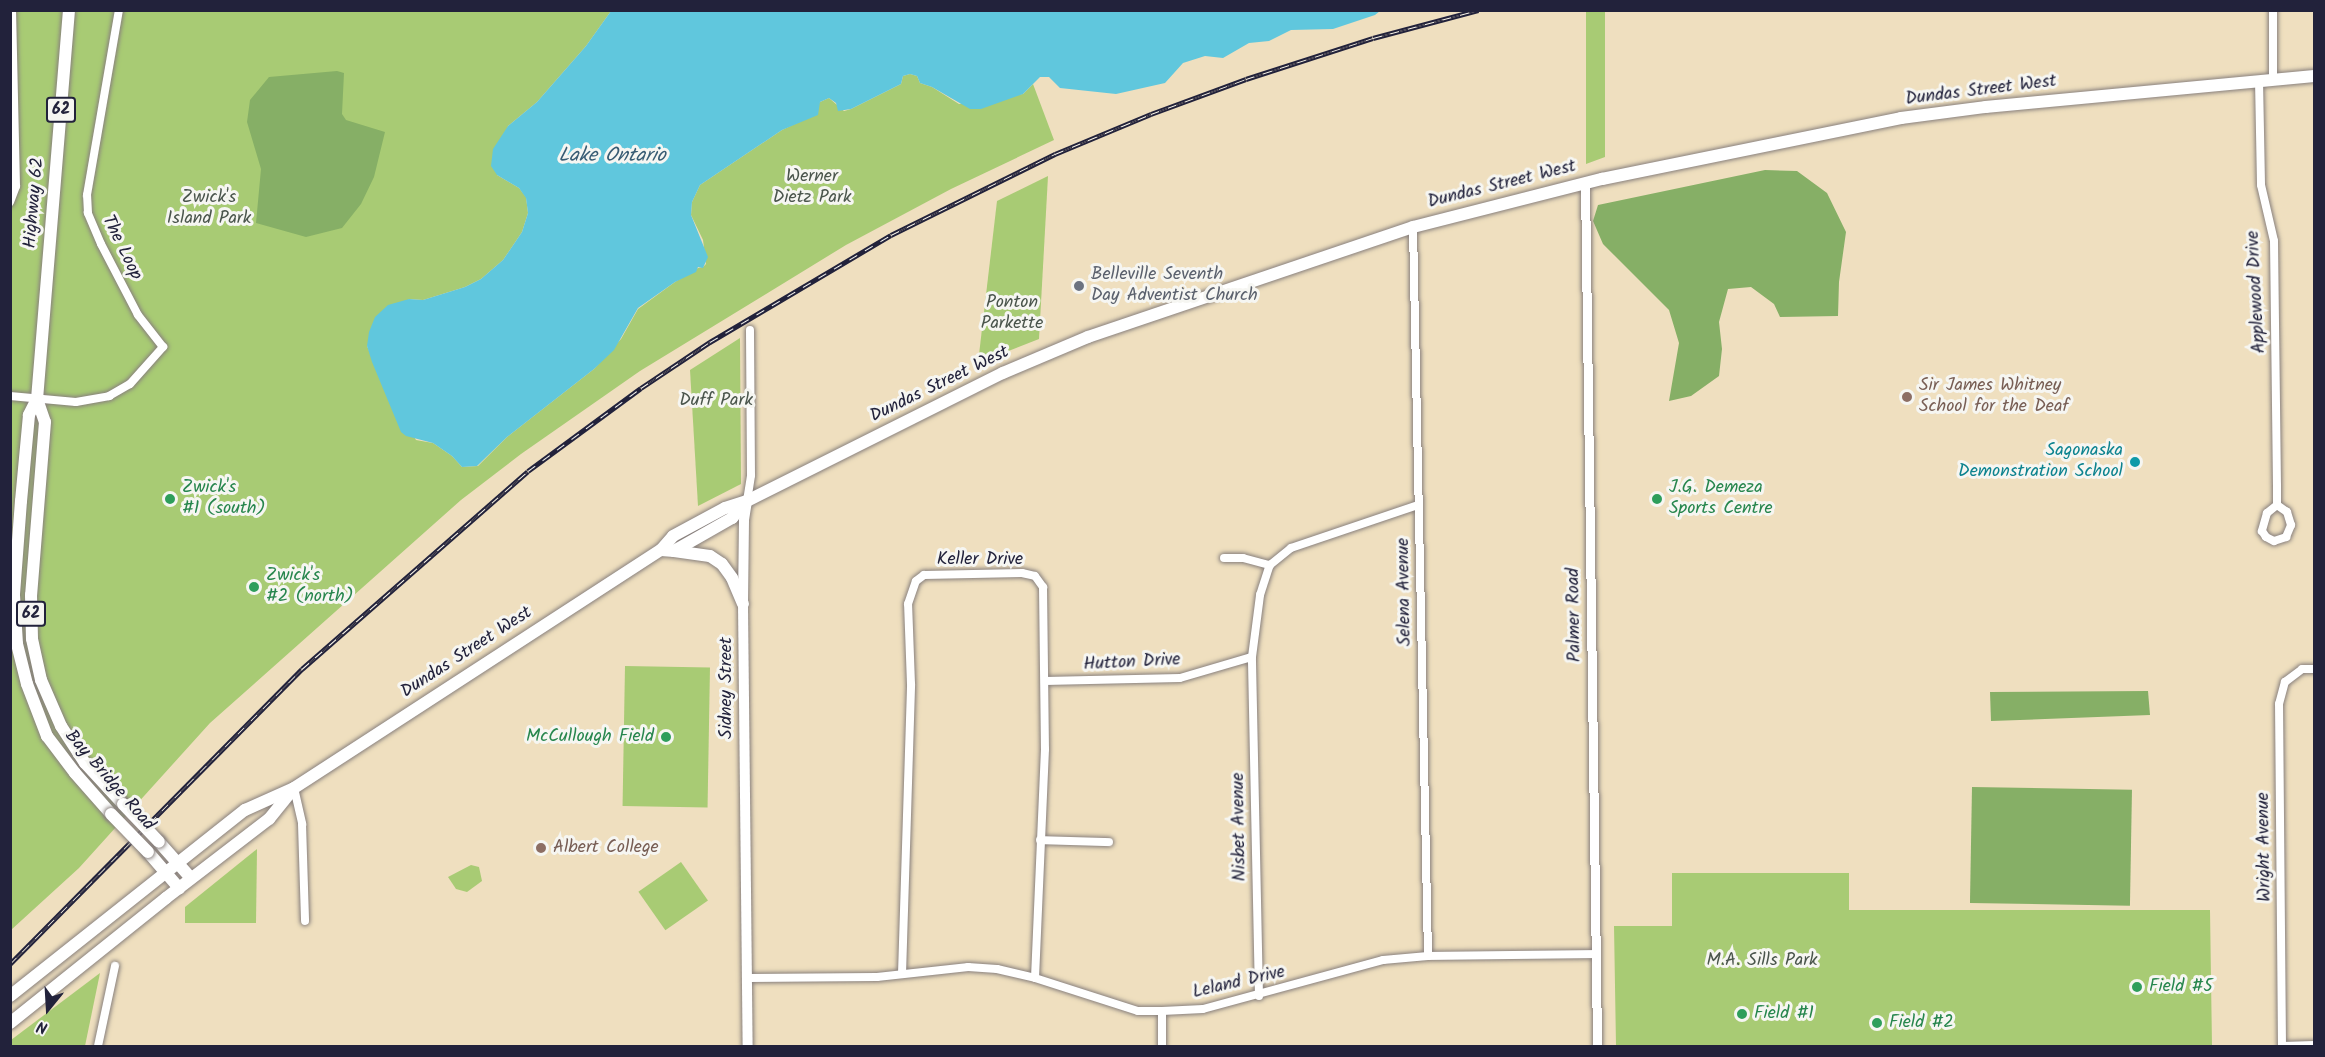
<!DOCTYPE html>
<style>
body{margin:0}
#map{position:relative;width:2325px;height:1057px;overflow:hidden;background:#efdfbf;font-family:Kalam,sans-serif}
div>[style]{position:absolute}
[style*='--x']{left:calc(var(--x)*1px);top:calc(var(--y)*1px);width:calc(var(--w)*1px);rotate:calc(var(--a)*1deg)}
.green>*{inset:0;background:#a8cb74;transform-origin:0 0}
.forest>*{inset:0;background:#86af66;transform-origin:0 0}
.water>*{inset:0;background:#60c7dd}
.roads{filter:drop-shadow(0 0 2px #88807d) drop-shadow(0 0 2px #88807d)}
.minor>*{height:8px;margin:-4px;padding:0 4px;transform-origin:4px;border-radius:4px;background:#fff}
.tertiary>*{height:9px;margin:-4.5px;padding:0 4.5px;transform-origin:4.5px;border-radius:4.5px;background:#fff}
.secondary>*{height:10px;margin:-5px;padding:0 5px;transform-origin:5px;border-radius:5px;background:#fff}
.primary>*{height:12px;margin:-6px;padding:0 6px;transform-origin:6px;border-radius:6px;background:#fff}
.rail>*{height:5px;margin-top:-2.5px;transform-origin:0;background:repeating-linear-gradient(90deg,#f6f6f2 0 9px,#22223b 0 18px);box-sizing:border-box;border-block:2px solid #22223b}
.bridges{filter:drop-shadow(0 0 2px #88807d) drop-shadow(0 0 2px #88807d)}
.primary-bridge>*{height:12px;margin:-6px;padding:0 6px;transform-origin:6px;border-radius:6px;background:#fff}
.dots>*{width:16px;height:16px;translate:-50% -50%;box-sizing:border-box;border:3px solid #f6f6f2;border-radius:50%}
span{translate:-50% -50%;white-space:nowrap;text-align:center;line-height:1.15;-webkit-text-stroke:6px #f6f6f2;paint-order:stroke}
.shield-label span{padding:2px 4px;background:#f6f6f2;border:2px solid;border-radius:4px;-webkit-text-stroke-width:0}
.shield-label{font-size:16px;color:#22223b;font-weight:700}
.street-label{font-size:18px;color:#22223b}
.park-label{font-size:18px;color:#4a554c}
.worship-label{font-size:18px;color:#5b616d}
.left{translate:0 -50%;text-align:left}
.education-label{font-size:18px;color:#785e54}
.culture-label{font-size:18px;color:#0d838f}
.right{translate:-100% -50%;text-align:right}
.leisure-label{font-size:18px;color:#27864d}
.water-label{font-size:20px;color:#385c74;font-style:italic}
.frame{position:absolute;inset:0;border:12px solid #22223b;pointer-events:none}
.north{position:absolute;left:18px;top:979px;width:60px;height:60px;-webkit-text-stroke:4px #f6f6f2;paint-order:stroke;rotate:198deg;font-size:16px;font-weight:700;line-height:24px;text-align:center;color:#22223b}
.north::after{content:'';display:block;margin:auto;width:21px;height:27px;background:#22223b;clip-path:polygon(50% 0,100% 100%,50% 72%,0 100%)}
</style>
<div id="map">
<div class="green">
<i style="clip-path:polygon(11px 11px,611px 11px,586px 46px,537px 102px,508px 126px,497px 175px,519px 188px,526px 197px,528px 213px,522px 232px,503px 260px,481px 279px,465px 287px,423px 300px,409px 299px,367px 346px,388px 395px,416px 440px,433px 443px,452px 456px,462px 467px,478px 466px,507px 437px,594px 369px,621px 339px,638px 309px,675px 282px,698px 268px,703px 267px,706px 264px,703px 240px,691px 215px,692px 202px,700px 185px,782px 130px,799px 122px,820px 102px,829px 98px,844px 111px,851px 109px,901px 84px,903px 76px,910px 74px,917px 76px,920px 83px,932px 87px,959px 104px,1023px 94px,1033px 84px,1054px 140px,951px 189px,846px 245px,640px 371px,521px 454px,461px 500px,210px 723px,79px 868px,11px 930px)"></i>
<i style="clip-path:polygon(1586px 11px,1614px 11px,1605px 12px,1605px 157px,1586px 164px)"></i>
<i style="clip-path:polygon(1048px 176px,1039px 339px,978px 363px,997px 201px)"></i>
<i style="clip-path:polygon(740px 338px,741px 484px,698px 506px,690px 370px)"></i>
<i style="left:625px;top:666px;width:85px;height:140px;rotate:1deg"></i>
<i style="clip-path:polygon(257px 849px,256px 923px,185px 923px,185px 907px)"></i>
<i style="left:681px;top:862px;width:47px;height:52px;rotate:55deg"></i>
<i style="clip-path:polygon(471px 865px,479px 867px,482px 881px,467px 892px,456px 889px,448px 877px)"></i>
<i style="clip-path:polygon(1672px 873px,1849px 873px,1849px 910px,2210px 910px,2212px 1046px,1616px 1046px,1614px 926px,1672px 926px)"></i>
<i style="clip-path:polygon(100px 973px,85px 1046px,11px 1046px,11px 1040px)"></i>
</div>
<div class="forest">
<i style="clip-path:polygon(337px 71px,344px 73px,342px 114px,346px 120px,385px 132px,374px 177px,361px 204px,342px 228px,306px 237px,256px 223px,261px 169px,247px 122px,250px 100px,269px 77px)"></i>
<i style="clip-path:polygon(1765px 170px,1797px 171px,1827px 193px,1846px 232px,1839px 282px,1838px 316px,1780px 317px,1774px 304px,1751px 287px,1728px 289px,1719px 322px,1722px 349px,1719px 376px,1691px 396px,1669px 401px,1679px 343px,1669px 310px,1603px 244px,1593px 221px,1598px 205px)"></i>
<i style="clip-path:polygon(2148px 691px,2150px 715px,1991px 721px,1990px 692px)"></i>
<i style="left:1972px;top:787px;width:160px;height:116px;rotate:1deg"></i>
</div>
<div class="water">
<i style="clip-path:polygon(611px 11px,611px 10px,1380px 11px,1375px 15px,1333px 29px,1291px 30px,1269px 41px,1249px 43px,1223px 58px,1205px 56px,1183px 63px,1165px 83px,1116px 94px,1060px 88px,1049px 77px,1040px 77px,1023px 94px,981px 109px,970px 109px,932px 87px,920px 83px,917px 76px,910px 74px,903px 76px,901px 84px,851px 109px,838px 111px,836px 103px,829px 98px,820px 102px,818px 115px,782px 130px,700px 185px,692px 202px,691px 215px,708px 257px,703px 268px,698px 267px,696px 272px,675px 282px,638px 308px,614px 350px,594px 369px,507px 437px,477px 466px,462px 467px,452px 456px,433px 443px,406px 436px,401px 432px,372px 362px,367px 346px,369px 332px,375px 317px,388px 305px,409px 299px,423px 300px,465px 287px,481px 279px,503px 260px,522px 232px,528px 213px,526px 198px,519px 188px,497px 175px,491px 166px,493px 149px,508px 126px,537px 102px,586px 46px)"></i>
</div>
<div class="roads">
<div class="minor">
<i style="--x:2273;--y:10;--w:69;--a:90"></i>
<i style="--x:2259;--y:80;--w:105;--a:88.9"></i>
<i style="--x:2261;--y:185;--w:57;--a:76.9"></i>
<i style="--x:2274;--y:241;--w:244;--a:89.3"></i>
<i style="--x:2277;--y:485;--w:20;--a:90"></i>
<i style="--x:2277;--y:505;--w:13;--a:141"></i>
<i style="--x:2267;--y:513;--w:19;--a:106"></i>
<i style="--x:2262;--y:531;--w:7;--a:56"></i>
<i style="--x:2266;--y:537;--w:9;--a:27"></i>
<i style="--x:2274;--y:541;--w:13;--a:-18"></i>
<i style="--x:2286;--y:537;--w:13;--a:-67"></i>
<i style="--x:2291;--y:525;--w:14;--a:-107"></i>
<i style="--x:2287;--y:512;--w:12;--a:-145"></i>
<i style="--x:10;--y:202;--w:17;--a:-69"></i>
<i style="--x:16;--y:186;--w:176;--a:-91.3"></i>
<i style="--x:1413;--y:227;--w:729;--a:88.82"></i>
<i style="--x:10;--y:396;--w:66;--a:5.2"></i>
<i style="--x:76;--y:402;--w:34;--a:-10"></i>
<i style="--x:109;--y:396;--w:24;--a:-30"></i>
<i style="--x:130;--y:384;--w:50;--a:-48.3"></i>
<i style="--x:163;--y:347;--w:41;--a:-128"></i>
<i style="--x:138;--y:315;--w:80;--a:-117.5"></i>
<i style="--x:101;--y:244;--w:34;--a:-113"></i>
<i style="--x:88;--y:213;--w:18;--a:-93"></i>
<i style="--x:87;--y:195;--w:188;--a:-80.2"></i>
<i style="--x:747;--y:501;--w:26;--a:-81"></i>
<i style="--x:751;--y:475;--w:145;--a:-90.4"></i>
<i style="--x:1224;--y:558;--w:19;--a:0"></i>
<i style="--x:1243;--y:558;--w:28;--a:15"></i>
<i style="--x:1045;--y:681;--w:135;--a:-1.3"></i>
<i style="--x:1180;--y:678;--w:75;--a:-16.3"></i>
<i style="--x:294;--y:788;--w:37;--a:77"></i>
<i style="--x:302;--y:824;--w:97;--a:88.2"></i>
<i style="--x:1040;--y:840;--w:69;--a:1.7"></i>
<i style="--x:902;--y:974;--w:290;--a:-88.2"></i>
<i style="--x:911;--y:684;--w:80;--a:-92.1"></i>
<i style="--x:908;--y:604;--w:24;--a:-71"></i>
<i style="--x:916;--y:581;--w:10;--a:-37"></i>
<i style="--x:924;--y:575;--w:98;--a:-1.2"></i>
<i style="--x:1022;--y:573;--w:13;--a:13"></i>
<i style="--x:1035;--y:576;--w:14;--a:54"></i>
<i style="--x:1043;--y:587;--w:162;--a:89.3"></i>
<i style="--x:1045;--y:749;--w:229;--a:92.5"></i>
<i style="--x:748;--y:978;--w:129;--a:-0.4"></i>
<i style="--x:877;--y:977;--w:92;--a:-6.3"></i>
<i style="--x:968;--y:967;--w:29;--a:4"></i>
<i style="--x:997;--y:969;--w:39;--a:13"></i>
<i style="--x:1035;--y:978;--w:108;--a:17.8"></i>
<i style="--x:1138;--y:1011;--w:24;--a:0"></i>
<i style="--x:1162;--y:1011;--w:41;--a:-2.8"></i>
<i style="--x:1203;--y:1009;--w:187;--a:-15.2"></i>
<i style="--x:1383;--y:960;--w:45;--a:-5.1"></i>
<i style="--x:1428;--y:956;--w:168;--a:-0.7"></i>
<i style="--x:1259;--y:996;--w:339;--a:-91.2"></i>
<i style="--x:1252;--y:657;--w:63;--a:-82.6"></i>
<i style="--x:1260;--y:595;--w:32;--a:-72"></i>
<i style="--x:1270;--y:565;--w:27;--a:-39"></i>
<i style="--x:1291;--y:548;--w:134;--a:-18.7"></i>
<i style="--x:1162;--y:1011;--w:35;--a:90"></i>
<i style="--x:98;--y:1046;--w:82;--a:-78"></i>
<i style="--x:2282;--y:1046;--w:342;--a:-90.5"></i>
<i style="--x:2279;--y:704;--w:23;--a:-75"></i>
<i style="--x:2285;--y:682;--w:21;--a:-37"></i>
<i style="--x:2302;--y:669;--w:12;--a:0"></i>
<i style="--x:2282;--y:1046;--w:32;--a:-2"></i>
</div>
<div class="tertiary">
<i style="--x:1585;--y:183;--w:863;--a:89.2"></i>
</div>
<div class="secondary">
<i style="--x:747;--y:501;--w:20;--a:99"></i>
<i style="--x:744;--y:521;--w:83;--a:90.7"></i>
<i style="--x:743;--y:604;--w:442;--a:89.4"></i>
</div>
<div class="primary">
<i style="--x:69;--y:10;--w:390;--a:94.7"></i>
<i style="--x:37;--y:399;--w:24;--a:71"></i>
<i style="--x:45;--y:422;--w:174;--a:94.6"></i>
<i style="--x:31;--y:595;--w:44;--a:88.7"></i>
<i style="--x:32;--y:639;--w:42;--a:77.6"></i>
<i style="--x:41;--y:680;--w:50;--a:66.5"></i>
<i style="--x:61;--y:726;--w:44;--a:57"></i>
<i style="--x:85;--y:763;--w:56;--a:47.2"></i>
<i style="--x:37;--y:399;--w:18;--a:117"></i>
<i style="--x:29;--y:415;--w:86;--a:95.3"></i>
<i style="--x:21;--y:501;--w:94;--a:94.3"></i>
<i style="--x:14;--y:595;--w:49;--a:86.5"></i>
<i style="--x:17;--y:644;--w:41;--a:76"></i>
<i style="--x:27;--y:684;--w:56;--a:69"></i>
<i style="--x:47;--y:736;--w:46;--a:52.9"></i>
<i style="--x:75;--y:773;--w:55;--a:48.7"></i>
<i style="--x:661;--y:550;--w:13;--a:4"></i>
<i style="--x:674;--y:551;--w:67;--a:-29.6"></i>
<i style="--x:732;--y:518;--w:21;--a:-49"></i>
<i style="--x:674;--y:551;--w:36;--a:8"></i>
<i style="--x:710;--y:556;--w:14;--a:34"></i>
<i style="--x:722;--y:564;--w:17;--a:54"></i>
<i style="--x:732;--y:578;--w:28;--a:67"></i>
<i style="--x:159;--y:842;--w:48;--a:48.4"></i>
<i style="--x:148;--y:852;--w:48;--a:49.3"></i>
<i style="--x:10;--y:996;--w:300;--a:-38.4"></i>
<i style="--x:245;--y:810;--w:54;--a:-24.2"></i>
<i style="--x:294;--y:788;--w:437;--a:-33"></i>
<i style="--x:661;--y:550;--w:18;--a:-49"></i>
<i style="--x:673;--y:536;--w:59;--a:-28.3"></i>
<i style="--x:725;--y:508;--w:23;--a:-18"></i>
<i style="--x:747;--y:501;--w:286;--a:-26.6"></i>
<i style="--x:1003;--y:373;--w:92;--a:-23"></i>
<i style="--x:1088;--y:337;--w:343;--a:-18.7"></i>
<i style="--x:1413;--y:227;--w:195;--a:-14.3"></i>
<i style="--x:1602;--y:179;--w:305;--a:-11.5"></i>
<i style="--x:1901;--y:118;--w:86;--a:-7.4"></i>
<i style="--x:1986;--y:107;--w:329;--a:-5.4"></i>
<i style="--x:10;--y:1023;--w:200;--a:-38.7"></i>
<i style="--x:166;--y:898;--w:130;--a:-37.5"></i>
<i style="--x:269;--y:819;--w:38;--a:-51"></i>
</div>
</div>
<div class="rail">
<i style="--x:10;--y:964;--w:415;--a:-45.3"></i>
<i style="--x:302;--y:669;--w:300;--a:-41.2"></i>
<i style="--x:528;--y:471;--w:140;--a:-36.3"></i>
<i style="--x:641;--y:388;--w:83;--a:-33.7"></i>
<i style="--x:710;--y:342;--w:210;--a:-30.6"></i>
<i style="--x:891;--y:235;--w:183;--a:-26.3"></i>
<i style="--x:1055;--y:154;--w:104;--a:-22.6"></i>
<i style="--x:1151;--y:114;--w:101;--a:-20.2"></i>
<i style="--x:1246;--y:79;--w:133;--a:-17.9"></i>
<i style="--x:1373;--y:38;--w:109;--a:-14.9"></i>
</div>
<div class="bridges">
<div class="primary-bridge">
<i style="--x:123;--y:804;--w:52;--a:46.5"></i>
<i style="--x:111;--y:814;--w:53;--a:45.8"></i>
</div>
</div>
<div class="dots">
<i style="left:1079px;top:286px;background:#6b7280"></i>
<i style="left:1907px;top:397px;background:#8d6e63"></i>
<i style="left:2135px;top:462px;background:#0f9aa8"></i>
<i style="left:170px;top:499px;background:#2e9e5b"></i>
<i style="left:1657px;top:499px;background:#2e9e5b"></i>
<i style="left:254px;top:587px;background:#2e9e5b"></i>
<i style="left:666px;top:737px;background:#2e9e5b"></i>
<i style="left:541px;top:848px;background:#8d6e63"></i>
<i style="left:2137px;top:987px;background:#2e9e5b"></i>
<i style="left:1742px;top:1014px;background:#2e9e5b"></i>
<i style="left:1877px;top:1023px;background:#2e9e5b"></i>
</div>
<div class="shield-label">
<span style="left:61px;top:110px">62</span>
<span style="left:31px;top:614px">62</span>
</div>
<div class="street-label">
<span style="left:1981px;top:91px;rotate:-7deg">Dundas Street West</span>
<span style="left:1502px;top:185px;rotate:-14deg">Dundas Street West</span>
<span style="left:35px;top:203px;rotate:-85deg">Highway 62</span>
<span style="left:121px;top:248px;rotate:64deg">The Loop</span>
<span style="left:2257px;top:292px;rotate:-93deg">Applewood Drive</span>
<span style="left:940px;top:385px;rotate:-26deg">Dundas Street West</span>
<span style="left:980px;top:560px">Keller Drive</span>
<span style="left:1405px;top:592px;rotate:-91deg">Selena Avenue</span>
<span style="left:1575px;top:615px;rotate:-91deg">Palmer Road</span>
<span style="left:467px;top:653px;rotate:-33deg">Dundas Street West</span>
<span style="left:1132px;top:663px;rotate:-3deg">Hutton Drive</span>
<span style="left:727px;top:688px;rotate:-90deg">Sidney Street</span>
<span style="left:109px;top:781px;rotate:49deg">Bay Bridge Road</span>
<span style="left:1240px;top:827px;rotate:-91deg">Nisbet Avenue</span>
<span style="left:2265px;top:847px;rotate:-91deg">Wright Avenue</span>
<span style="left:1239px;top:983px;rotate:-13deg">Leland Drive</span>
</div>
<div class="park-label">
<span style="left:812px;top:188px">Werner<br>Dietz Park</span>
<span style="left:209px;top:209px">Zwick's<br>Island Park</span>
<span style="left:1012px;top:314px">Ponton<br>Parkette</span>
<span style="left:716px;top:401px">Duff Park</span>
<span style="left:1762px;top:961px">M.A. Sills Park</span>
</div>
<div class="worship-label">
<span class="left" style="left:1091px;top:286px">Belleville Seventh<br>Day Adventist Church</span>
</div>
<div class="education-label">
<span class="left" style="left:1919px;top:397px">Sir James Whitney<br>School for the Deaf</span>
<span class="left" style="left:553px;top:848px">Albert College</span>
</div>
<div class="culture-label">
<span class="right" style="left:2123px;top:462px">Sagonaska<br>Demonstration School</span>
</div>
<div class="leisure-label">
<span class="left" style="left:182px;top:499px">Zwick's<br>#1 (south)</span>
<span class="left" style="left:1669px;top:499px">J.G. Demeza<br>Sports Centre</span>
<span class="left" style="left:266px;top:587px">Zwick's<br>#2 (north)</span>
<span class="right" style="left:654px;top:737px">McCullough Field</span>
<span class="left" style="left:2149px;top:987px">Field #5</span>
<span class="left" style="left:1754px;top:1014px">Field #1</span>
<span class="left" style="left:1889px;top:1023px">Field #2</span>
</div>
<div class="water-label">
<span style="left:612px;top:156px">Lake Ontario</span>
</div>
<div class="frame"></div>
<div class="north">N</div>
</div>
